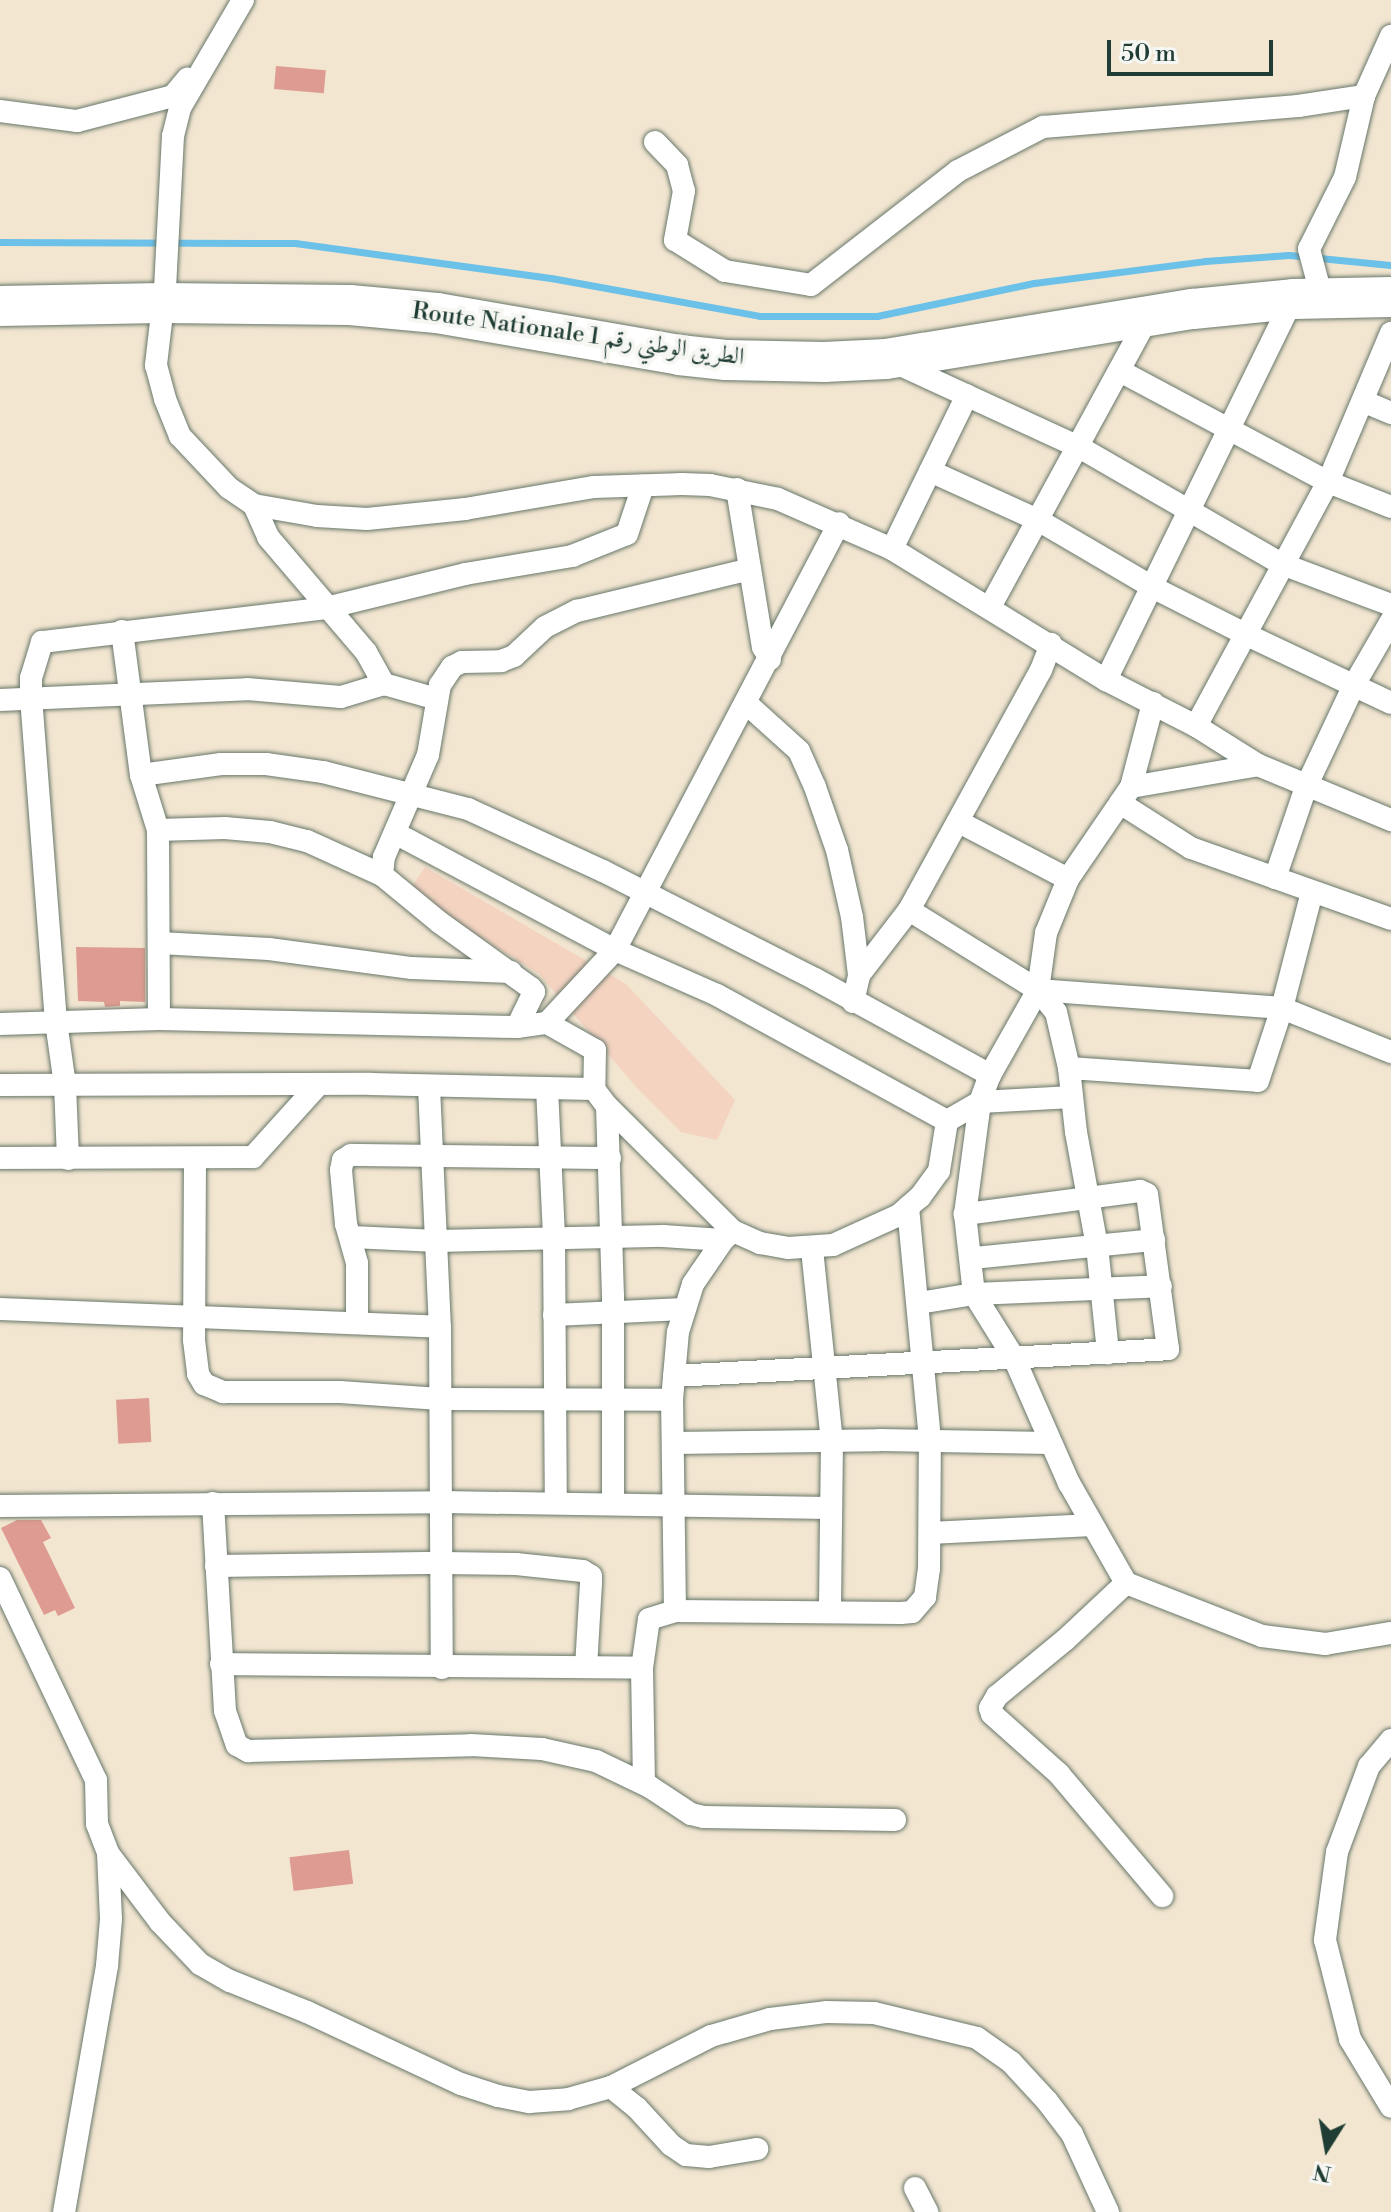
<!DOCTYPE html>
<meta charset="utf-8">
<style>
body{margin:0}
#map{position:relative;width:1391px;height:2212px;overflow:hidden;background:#f2e6d1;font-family:"Libre Bodoni",Amiri,serif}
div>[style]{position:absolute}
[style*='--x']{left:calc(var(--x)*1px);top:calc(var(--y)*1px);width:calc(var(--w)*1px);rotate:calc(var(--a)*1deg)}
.built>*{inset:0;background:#f4d3c1}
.stream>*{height:7px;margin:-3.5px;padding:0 3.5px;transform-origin:3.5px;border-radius:3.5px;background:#6cc1e9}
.building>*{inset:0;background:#dd9b91;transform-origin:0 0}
.roads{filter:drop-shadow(0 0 2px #69786b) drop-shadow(0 0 2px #69786b)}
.street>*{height:22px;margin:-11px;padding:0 11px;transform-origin:11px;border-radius:11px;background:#fff}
.highway>*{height:40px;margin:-20px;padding:0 20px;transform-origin:20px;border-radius:20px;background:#fff}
span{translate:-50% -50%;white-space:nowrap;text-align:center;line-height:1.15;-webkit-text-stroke:8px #f6f6f2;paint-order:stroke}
.street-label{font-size:24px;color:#1f3d34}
.north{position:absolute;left:1287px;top:2108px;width:80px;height:80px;-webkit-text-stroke:6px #f6f6f2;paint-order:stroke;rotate:191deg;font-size:22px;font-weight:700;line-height:32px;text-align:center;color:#1f3d34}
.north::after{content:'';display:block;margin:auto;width:28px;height:36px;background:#1f3d34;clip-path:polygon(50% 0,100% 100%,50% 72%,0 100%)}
.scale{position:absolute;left:1107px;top:40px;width:166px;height:36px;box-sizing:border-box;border:4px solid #1f3d34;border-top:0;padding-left:10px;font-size:24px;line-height:28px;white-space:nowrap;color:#1f3d34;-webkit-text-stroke:6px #f6f6f2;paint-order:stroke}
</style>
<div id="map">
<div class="built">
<i style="clip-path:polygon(425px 867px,626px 984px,735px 1100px,717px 1140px,681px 1132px,638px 1089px,539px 974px,408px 892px)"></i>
</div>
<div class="stream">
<i style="--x:0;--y:242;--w:295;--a:0.2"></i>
<i style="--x:295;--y:243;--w:258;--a:7.8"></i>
<i style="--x:551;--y:278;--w:212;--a:10.3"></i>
<i style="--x:760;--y:316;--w:117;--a:0"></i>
<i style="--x:877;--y:316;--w:160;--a:-11.9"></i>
<i style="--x:1034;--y:283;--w:172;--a:-7.3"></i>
<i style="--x:1205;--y:261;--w:84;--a:-4.1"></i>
<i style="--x:1289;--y:255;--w:102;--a:5.6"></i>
</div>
<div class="building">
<i style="left:276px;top:66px;width:50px;height:23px;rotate:5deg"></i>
<i style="clip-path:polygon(76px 947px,145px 948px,145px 1002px,120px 1001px,120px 1006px,105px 1007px,104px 1002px,78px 1001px)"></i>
<i style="left:149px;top:1398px;width:44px;height:33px;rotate:87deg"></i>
<i style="clip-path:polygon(17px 1520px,41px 1520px,51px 1538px,43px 1542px,75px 1608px,58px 1616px,55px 1610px,44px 1615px,1px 1528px)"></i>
<i style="left:349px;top:1850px;width:34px;height:60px;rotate:83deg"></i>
</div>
<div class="roads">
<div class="street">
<i style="--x:243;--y:0;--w:125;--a:120.3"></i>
<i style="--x:180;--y:108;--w:29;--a:104"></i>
<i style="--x:173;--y:136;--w:152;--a:93"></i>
<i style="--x:165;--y:288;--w:78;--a:96.7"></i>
<i style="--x:156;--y:365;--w:35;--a:75"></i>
<i style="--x:165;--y:399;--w:40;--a:68"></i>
<i style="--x:180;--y:436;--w:71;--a:46.7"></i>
<i style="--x:229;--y:488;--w:30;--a:34"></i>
<i style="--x:254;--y:505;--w:64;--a:9.9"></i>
<i style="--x:317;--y:516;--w:50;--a:3.4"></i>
<i style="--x:367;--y:519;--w:99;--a:-5.8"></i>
<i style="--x:465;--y:509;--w:131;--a:-9.7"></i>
<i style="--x:594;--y:487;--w:88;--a:-2"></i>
<i style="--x:682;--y:484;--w:28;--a:2"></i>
<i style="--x:710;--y:485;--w:69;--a:11.6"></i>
<i style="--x:778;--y:499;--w:124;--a:23.7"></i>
<i style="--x:892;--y:549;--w:251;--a:31.5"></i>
<i style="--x:1106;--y:680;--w:101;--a:27.1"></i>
<i style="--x:1196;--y:726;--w:73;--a:32.2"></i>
<i style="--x:1258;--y:765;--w:144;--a:22.5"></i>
<i style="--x:0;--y:111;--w:78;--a:7.4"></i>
<i style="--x:77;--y:121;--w:99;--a:-14.6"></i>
<i style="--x:173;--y:96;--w:23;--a:-50"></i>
<i style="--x:655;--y:142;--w:32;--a:46"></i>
<i style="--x:677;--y:165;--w:27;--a:75"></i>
<i style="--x:684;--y:191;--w:50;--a:100.4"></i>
<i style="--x:675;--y:240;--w:59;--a:31.8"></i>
<i style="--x:725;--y:271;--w:87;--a:9.2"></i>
<i style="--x:811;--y:285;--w:186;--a:-37.8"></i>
<i style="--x:958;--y:171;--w:96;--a:-27.4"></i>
<i style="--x:1043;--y:127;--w:256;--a:-4.7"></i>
<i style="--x:1298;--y:106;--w:67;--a:-8.6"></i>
<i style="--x:1322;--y:298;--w:51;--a:-104.9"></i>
<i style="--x:1309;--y:249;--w:80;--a:-63.4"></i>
<i style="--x:1345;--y:177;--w:83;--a:-76.8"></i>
<i style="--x:1364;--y:96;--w:66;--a:-65.8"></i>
<i style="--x:894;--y:362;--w:204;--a:24.7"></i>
<i style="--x:1079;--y:447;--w:234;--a:30"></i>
<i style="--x:1282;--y:564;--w:116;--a:20.6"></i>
<i style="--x:1120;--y:371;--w:236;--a:28.1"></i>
<i style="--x:1328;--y:482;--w:68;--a:21.6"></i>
<i style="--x:1365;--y:402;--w:28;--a:23"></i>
<i style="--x:930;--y:471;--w:119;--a:24.4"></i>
<i style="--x:1038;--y:520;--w:132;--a:30.4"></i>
<i style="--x:1152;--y:587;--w:104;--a:26.8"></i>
<i style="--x:1245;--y:634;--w:161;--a:25.3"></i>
<i style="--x:737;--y:489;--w:160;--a:80.7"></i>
<i style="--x:763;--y:647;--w:14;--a:60"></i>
<i style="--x:254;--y:505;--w:35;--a:66"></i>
<i style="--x:268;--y:537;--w:151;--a:49.6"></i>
<i style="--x:366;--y:652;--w:37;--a:61"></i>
<i style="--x:892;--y:549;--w:171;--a:-64"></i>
<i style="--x:990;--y:607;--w:332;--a:-61.4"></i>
<i style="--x:122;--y:631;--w:145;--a:82.5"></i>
<i style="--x:141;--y:775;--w:58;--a:72.8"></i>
<i style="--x:158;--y:830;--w:189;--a:89.7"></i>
<i style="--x:1106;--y:680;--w:424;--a:-63.9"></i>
<i style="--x:0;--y:700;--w:247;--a:-2.5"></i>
<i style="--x:247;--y:689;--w:94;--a:4.9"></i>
<i style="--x:341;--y:697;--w:45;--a:-16.8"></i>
<i style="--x:384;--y:684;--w:55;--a:15.8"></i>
<i style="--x:747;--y:704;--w:70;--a:42.1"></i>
<i style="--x:799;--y:751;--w:39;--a:66"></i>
<i style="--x:815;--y:787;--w:67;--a:70.8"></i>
<i style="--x:837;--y:850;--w:69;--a:77.4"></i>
<i style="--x:852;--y:917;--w:58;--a:83.1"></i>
<i style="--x:1196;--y:726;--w:277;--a:-61.6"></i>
<i style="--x:1328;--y:482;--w:162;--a:-67.1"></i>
<i style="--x:141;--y:775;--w:81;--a:-7.8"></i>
<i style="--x:221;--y:764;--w:45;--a:0"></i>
<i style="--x:266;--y:764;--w:58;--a:8"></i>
<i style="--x:323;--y:772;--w:150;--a:14.3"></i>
<i style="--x:468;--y:809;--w:149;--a:24.7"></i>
<i style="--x:603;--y:871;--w:238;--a:27"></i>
<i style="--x:815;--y:979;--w:200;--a:28.7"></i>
<i style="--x:1131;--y:787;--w:129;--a:-9.8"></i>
<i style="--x:1120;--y:803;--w:84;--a:32.4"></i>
<i style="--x:1191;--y:848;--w:212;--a:19.5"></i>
<i style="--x:959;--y:822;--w:123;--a:27.6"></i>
<i style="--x:158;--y:830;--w:67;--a:-1.7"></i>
<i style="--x:225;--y:828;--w:45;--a:5.1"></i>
<i style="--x:270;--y:832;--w:38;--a:14"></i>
<i style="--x:307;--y:841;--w:82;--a:24.4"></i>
<i style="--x:382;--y:875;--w:74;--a:39.5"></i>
<i style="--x:439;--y:922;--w:113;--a:35.7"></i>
<i style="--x:531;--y:988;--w:5;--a:53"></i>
<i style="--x:534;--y:992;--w:39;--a:116"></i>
<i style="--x:395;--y:833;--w:249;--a:28"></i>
<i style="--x:615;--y:950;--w:111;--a:23.8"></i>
<i style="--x:717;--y:995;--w:262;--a:28.7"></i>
<i style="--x:382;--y:875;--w:18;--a:-84"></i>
<i style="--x:384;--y:857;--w:111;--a:-66.7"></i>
<i style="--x:428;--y:755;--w:71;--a:-80.3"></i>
<i style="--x:440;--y:685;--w:22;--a:-56"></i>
<i style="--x:452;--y:667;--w:11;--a:-27"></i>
<i style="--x:462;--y:662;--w:39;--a:-1"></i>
<i style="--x:501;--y:661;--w:14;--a:-21"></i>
<i style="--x:514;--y:656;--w:42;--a:-43.1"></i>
<i style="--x:545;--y:627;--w:36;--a:-27"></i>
<i style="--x:577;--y:611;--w:178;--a:-13.6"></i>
<i style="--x:1275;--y:878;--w:96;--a:-71.2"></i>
<i style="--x:1306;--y:787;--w:113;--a:-64.8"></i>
<i style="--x:1354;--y:685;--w:74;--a:-60"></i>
<i style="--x:909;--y:910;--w:152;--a:31.8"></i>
<i style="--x:1038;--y:990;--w:28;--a:51"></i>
<i style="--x:1056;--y:1012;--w:57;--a:76.9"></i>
<i style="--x:1069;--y:1068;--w:64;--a:83.8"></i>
<i style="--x:1076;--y:1132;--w:116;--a:79.6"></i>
<i style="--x:1097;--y:1246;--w:108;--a:84.1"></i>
<i style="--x:160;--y:943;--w:109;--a:3.2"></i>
<i style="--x:269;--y:949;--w:144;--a:7.6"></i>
<i style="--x:412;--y:968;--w:99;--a:2.3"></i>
<i style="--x:1038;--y:990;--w:245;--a:4.2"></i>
<i style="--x:1282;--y:1008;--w:118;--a:22"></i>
<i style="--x:853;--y:1002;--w:28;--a:-77"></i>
<i style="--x:859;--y:975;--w:82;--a:-52.4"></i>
<i style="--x:909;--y:910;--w:274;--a:-61.2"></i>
<i style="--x:1041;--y:670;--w:28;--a:-69"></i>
<i style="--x:547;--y:1023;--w:100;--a:-47"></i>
<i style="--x:615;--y:950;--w:482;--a:-62.3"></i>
<i style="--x:0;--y:1024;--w:159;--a:-1.8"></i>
<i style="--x:159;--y:1019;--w:358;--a:1.3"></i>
<i style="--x:517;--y:1027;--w:30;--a:-8"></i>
<i style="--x:547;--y:1023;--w:55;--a:29.4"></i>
<i style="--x:595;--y:1050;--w:39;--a:91"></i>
<i style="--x:594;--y:1089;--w:21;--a:53"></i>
<i style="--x:607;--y:1106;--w:177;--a:44.8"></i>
<i style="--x:733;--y:1231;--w:30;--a:24"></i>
<i style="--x:760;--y:1243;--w:28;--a:10"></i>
<i style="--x:788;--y:1248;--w:45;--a:-3.8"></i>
<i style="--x:833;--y:1245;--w:72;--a:-24.4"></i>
<i style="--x:899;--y:1215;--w:28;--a:-41"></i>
<i style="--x:920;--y:1197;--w:32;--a:-54"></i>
<i style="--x:939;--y:1171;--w:51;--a:-80.9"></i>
<i style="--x:947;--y:1121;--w:38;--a:-30"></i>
<i style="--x:980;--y:1102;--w:29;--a:-70"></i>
<i style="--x:990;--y:1075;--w:98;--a:-60.5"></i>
<i style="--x:1038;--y:990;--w:58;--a:-82"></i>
<i style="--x:1046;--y:933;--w:58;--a:-67.8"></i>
<i style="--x:1068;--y:879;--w:112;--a:-55.6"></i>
<i style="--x:1131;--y:787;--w:87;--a:-75.3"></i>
<i style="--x:1069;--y:1068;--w:189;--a:3.9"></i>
<i style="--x:1258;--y:1081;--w:77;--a:-71.8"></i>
<i style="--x:1282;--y:1008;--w:120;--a:-75.5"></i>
<i style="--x:0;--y:1085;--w:371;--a:-0.2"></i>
<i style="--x:371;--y:1084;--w:223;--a:1.3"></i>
<i style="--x:429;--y:1087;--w:240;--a:87.4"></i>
<i style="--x:440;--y:1327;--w:341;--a:89.7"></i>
<i style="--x:547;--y:1088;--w:150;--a:87.3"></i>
<i style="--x:554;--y:1238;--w:265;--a:89.6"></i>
<i style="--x:1072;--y:1097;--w:92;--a:176.9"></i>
<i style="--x:980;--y:1102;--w:113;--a:97.6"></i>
<i style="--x:965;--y:1214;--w:81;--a:83.6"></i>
<i style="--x:974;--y:1294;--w:75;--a:58"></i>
<i style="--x:1014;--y:1358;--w:137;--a:66.3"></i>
<i style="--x:1069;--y:1483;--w:115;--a:60.3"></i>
<i style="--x:1126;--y:1583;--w:146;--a:21.3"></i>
<i style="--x:1262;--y:1636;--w:64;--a:7.2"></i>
<i style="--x:1325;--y:1644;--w:67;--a:-9.5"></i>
<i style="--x:607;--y:1106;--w:189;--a:88.2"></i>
<i style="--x:613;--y:1295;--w:208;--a:90"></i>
<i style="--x:0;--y:1158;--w:253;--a:-0.2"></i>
<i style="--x:253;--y:1157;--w:97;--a:-47.9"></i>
<i style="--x:68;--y:1159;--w:74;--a:-92.3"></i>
<i style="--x:65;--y:1085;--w:64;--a:-98.1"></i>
<i style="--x:56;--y:1022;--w:326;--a:-94.4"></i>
<i style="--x:31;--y:697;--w:19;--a:-90"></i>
<i style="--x:31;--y:678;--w:38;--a:-73"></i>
<i style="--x:42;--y:642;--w:286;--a:-6.8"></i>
<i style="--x:326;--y:608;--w:143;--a:-13.7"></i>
<i style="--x:465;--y:574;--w:109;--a:-9.5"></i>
<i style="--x:572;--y:556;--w:59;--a:-21.8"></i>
<i style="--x:627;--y:534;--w:51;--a:-71.6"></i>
<i style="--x:195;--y:1159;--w:181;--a:90.3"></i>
<i style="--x:194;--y:1340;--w:34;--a:83"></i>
<i style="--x:198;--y:1374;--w:12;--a:59"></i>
<i style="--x:204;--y:1384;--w:21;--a:23"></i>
<i style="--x:223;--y:1392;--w:117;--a:0"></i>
<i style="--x:340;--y:1392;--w:100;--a:4"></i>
<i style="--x:440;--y:1399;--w:232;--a:0.2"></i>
<i style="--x:352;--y:1237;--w:85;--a:2.7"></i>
<i style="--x:437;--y:1241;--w:226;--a:-1.3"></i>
<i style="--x:663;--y:1236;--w:60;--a:3.8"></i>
<i style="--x:812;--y:1249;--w:193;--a:84.1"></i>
<i style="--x:832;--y:1441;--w:169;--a:90.7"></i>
<i style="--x:973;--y:1258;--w:182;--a:-5.7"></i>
<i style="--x:919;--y:1303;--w:56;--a:-9.3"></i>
<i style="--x:974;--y:1294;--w:187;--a:-2.4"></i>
<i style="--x:0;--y:1309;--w:440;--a:2.3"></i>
<i style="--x:554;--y:1315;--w:130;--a:-2.6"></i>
<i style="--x:357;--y:1323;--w:60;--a:-90"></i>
<i style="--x:357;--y:1263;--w:41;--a:-105.8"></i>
<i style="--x:346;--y:1224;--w:54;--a:-95.3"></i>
<i style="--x:341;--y:1170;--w:10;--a:-79"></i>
<i style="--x:343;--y:1160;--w:9;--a:-32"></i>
<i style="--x:351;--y:1155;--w:259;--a:0.7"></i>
<i style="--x:674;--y:1376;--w:495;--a:-3.1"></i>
<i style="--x:1168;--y:1349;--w:156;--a:-97.7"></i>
<i style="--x:1147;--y:1194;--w:8;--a:-157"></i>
<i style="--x:1140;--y:1191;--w:177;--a:172.5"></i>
<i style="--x:674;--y:1443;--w:205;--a:-0.8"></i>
<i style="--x:879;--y:1440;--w:171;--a:1"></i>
<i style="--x:213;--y:1503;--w:208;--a:86.7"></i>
<i style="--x:225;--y:1711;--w:36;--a:71"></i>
<i style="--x:237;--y:1745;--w:13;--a:29"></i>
<i style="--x:248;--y:1751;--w:223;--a:-1.5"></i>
<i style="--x:471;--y:1745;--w:71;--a:3.2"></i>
<i style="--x:542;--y:1749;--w:55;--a:12.5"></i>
<i style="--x:596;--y:1761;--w:60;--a:25.7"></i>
<i style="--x:650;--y:1787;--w:49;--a:33.4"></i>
<i style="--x:691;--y:1814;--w:13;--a:13"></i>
<i style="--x:704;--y:1817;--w:191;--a:0.9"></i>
<i style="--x:0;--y:1506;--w:443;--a:-0.5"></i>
<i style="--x:443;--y:1502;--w:386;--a:0.9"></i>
<i style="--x:930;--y:1533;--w:162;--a:-2.8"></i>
<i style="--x:216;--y:1566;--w:227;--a:-0.8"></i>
<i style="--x:443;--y:1563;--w:73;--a:0.8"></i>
<i style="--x:516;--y:1564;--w:67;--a:6"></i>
<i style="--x:583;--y:1571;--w:9;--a:32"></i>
<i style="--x:591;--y:1576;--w:7;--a:90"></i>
<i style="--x:591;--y:1583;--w:83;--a:93.4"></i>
<i style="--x:0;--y:1578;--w:224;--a:64.6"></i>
<i style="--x:96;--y:1780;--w:44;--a:88.7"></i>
<i style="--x:97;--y:1824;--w:31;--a:69"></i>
<i style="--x:108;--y:1853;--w:66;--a:87.4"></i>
<i style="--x:111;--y:1919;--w:47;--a:94.9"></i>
<i style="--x:107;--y:1966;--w:250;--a:99.9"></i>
<i style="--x:1126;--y:1583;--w:83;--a:136.9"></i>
<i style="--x:1065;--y:1640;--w:88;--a:140.5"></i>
<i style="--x:997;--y:1696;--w:14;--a:120"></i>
<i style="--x:990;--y:1708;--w:6;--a:72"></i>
<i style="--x:992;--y:1714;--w:90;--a:41.8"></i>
<i style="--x:1059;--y:1774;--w:160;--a:49.8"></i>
<i style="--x:675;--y:1611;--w:211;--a:-90.8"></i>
<i style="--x:672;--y:1400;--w:68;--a:-85"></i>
<i style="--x:678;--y:1332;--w:50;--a:-72.6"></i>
<i style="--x:693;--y:1284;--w:53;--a:-55.7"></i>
<i style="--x:723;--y:1240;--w:13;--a:-42"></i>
<i style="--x:221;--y:1664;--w:421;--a:0.5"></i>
<i style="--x:1391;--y:1740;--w:34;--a:130"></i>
<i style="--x:1369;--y:1766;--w:92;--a:110.4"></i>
<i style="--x:1337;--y:1852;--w:89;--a:97.8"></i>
<i style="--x:1325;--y:1940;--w:102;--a:75.8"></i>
<i style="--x:1350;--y:2039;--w:79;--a:58.9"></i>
<i style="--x:644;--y:1783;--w:115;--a:-91"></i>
<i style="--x:642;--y:1668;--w:49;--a:-81.9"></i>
<i style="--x:649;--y:1619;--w:27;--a:-17"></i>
<i style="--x:675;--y:1611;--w:226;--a:0.5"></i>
<i style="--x:901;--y:1613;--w:11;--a:-5"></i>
<i style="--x:912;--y:1612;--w:20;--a:-49"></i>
<i style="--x:925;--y:1597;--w:28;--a:-82"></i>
<i style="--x:929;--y:1569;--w:129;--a:-89.6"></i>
<i style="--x:930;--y:1440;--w:234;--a:-95.4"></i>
<i style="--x:108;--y:1853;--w:86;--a:53"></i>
<i style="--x:160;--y:1922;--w:58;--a:46.4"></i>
<i style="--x:200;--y:1964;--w:34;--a:30"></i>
<i style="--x:230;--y:1981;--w:83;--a:21.9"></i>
<i style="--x:307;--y:2012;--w:170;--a:25.1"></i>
<i style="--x:461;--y:2084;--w:39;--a:18"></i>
<i style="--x:498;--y:2096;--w:32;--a:11"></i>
<i style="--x:529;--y:2102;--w:39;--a:-4"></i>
<i style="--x:568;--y:2099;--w:45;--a:-15.6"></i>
<i style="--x:611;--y:2087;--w:112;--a:-27"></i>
<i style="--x:711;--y:2036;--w:61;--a:-16.1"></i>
<i style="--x:770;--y:2019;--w:56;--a:-7.1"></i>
<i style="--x:826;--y:2012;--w:48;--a:1.2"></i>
<i style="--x:874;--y:2013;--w:106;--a:13.6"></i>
<i style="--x:977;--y:2038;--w:42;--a:35.2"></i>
<i style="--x:1011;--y:2062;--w:53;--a:47.3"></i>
<i style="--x:1047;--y:2101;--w:41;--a:52.9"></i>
<i style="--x:1072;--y:2134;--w:86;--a:65.2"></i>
<i style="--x:611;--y:2087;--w:33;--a:39"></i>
<i style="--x:637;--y:2108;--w:50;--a:47.4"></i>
<i style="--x:671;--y:2145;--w:18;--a:34"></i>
<i style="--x:686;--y:2155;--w:23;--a:5"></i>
<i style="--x:709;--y:2157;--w:49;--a:-9.5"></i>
<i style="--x:915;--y:2188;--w:27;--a:63"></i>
</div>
<div class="highway">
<i style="--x:0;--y:306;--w:161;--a:-1.1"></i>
<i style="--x:161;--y:303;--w:189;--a:0.6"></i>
<i style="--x:350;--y:305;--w:87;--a:5.3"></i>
<i style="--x:437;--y:313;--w:246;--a:9.8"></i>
<i style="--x:679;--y:355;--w:47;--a:6.1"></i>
<i style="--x:726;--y:360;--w:98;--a:1.2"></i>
<i style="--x:824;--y:362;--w:62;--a:-2.8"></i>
<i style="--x:886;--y:359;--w:311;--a:-9.3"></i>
<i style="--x:1193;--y:309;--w:100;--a:-5.7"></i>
<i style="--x:1293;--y:299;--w:98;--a:-1.2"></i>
</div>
</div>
<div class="street-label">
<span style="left:578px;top:335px;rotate:8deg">Route Nationale الطريق الوطني رقم 1</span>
</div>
<div class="north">N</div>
<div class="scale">50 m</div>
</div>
